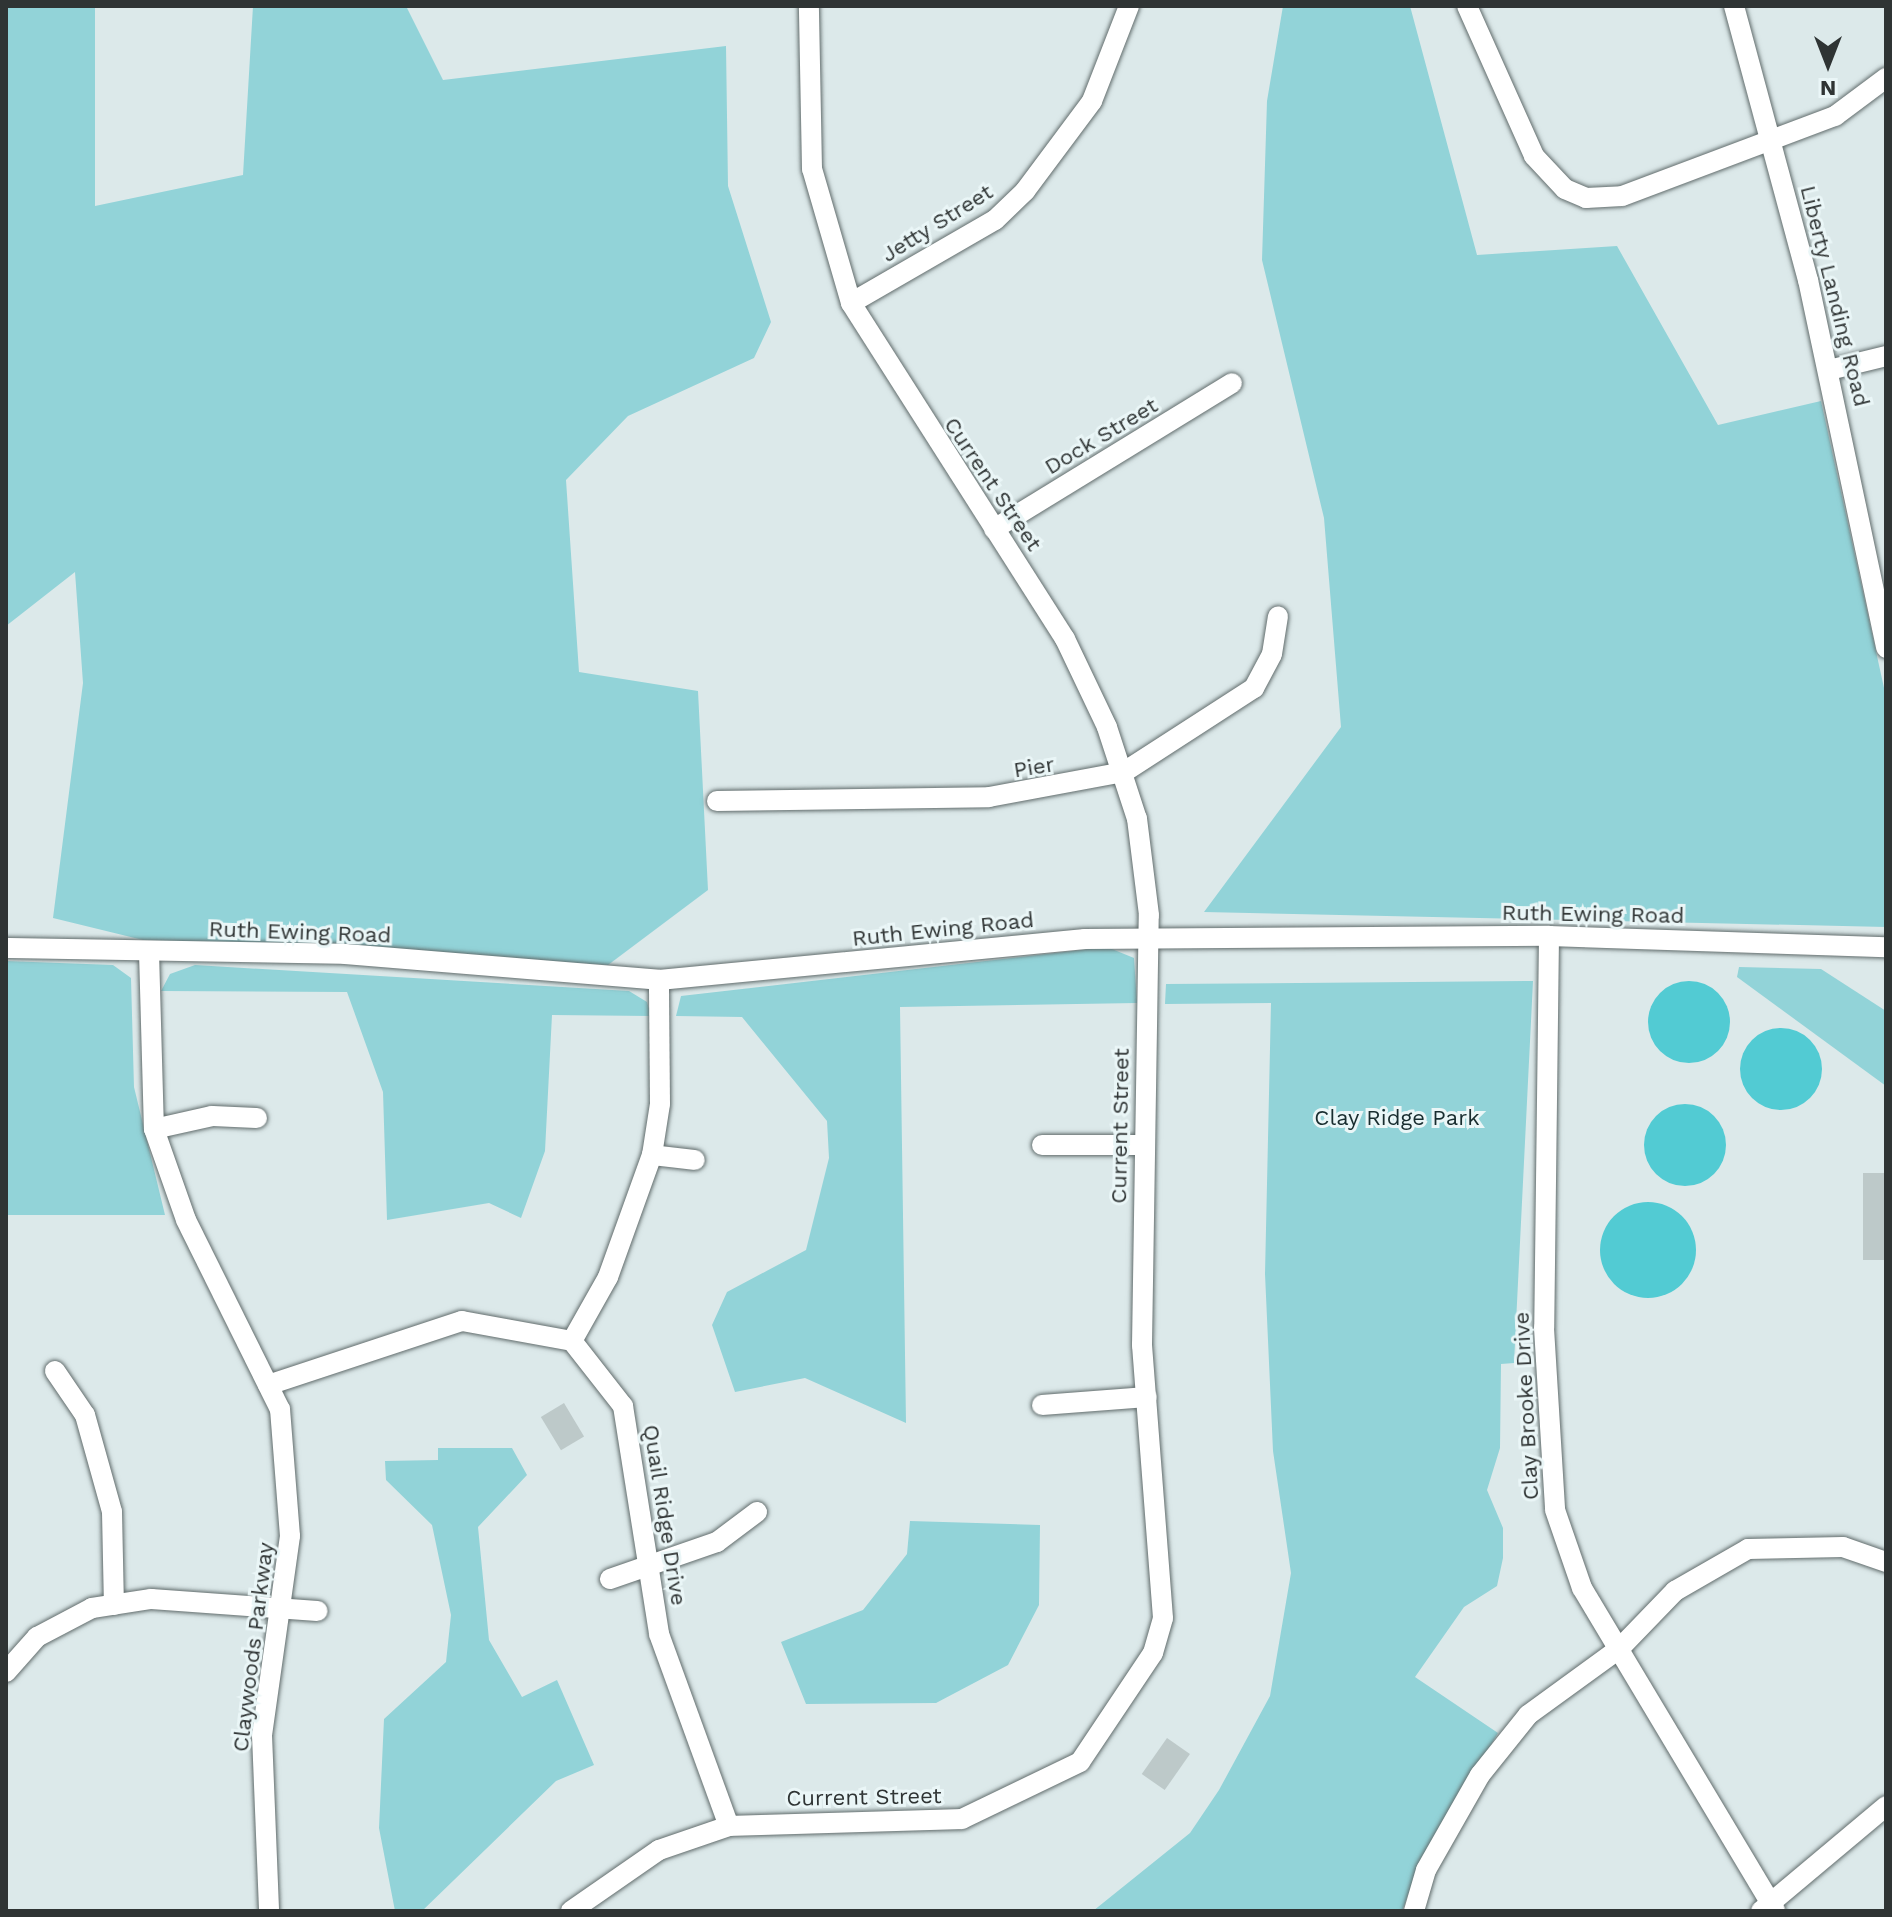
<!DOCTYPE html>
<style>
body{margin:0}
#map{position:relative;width:1892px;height:1917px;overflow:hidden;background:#dce9ea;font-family:"Work Sans",sans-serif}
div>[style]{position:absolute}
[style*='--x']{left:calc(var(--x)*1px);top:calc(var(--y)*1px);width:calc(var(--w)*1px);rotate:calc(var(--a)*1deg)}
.green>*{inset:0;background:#92d3d8}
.water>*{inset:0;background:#52cbd3}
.round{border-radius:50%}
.building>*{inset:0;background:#bdc9c9;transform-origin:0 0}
.roads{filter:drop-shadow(0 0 2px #616c6c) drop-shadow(0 0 2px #616c6c)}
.minor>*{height:20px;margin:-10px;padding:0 10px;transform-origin:10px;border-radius:10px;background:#fff}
span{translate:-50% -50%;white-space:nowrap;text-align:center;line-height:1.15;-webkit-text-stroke:6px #eaf6f7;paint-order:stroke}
.street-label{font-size:22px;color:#2f3434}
.park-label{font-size:22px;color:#182d2f}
.frame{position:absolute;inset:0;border:8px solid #2f3434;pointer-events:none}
.north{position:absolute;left:1788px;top:24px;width:80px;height:80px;-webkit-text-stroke:6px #eaf6f7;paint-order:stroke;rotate:180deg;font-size:22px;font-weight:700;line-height:32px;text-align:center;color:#2f3434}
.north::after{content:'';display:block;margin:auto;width:28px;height:36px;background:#2f3434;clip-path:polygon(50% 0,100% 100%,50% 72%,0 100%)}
</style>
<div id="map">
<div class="green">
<i style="clip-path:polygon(6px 6px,95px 6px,95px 206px,243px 175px,253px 6px,406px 6px,443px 80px,726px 46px,728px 186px,771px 322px,754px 358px,628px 416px,566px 480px,579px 672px,698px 691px,708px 890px,608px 965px,143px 940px,53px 918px,83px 683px,75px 572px,6px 626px)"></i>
<i style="clip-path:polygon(1283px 6px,1410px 6px,1477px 255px,1617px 246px,1718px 425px,1821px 401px,1886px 697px,1886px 927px,1204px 912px,1341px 727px,1324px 518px,1262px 260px,1267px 101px)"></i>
<i style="clip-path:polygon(1107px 947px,1134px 958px,1137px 1003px,900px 1007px,906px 1423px,805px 1378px,735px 1392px,712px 1325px,727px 1292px,806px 1250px,829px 1158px,827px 1121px,742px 1017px,676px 1016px,681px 996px)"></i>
<i style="clip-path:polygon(6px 961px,113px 965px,131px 978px,134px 1087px,165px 1215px,6px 1215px)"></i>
<i style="clip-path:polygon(195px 965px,629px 991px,647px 1002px,651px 1016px,552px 1015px,545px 1151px,521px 1218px,489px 1203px,387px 1220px,383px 1092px,347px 992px,161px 991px,170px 974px)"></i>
<i style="clip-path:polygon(1739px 967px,1821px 969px,1886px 1011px,1886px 1086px,1737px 977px)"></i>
<i style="clip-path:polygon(1533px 981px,1514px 1363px,1501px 1364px,1500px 1448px,1487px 1490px,1503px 1528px,1503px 1558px,1497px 1586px,1464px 1607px,1415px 1677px,1498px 1733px,1420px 1863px,1402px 1911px,1093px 1911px,1190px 1833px,1219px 1790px,1270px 1696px,1291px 1573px,1273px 1451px,1265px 1274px,1271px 1003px,1165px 1004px,1166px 984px)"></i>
<i style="clip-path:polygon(438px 1448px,512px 1448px,527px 1475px,478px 1527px,489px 1640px,522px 1697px,557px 1680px,594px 1765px,556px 1781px,422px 1911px,395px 1911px,379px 1828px,384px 1719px,446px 1662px,451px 1615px,432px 1525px,386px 1480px,385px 1461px,438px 1460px)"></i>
<i style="clip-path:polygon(910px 1521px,1040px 1525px,1039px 1605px,1008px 1665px,936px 1703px,806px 1704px,781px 1642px,863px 1610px,907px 1554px)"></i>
</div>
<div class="water">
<i class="round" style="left:1648px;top:981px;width:82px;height:82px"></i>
<i class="round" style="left:1740px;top:1028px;width:82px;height:82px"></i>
<i class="round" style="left:1644px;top:1104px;width:82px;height:82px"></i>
<i class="round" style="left:1600px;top:1202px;width:96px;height:96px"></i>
</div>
<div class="building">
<i style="left:1863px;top:1173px;width:23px;height:87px"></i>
<i style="left:564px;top:1403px;width:39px;height:27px;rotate:59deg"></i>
<i style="left:1167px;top:1738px;width:28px;height:44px;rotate:35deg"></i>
</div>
<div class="roads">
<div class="minor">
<i style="--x:1467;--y:6;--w:164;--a:65.9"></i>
<i style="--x:1534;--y:156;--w:45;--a:46.8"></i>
<i style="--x:1565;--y:189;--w:23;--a:23"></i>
<i style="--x:1586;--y:198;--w:36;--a:-3"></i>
<i style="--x:1622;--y:196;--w:228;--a:-20.6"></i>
<i style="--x:1835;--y:116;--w:64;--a:-36.7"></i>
<i style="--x:1734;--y:6;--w:284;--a:74.9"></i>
<i style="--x:1808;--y:280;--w:376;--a:78"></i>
<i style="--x:851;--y:303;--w:166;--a:-30"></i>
<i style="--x:995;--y:220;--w:42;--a:-44"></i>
<i style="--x:1025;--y:191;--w:112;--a:-53.3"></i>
<i style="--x:1092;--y:101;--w:102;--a:-68.7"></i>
<i style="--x:1829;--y:370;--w:59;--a:-13.8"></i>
<i style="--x:994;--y:529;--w:279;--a:-31.5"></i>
<i style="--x:717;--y:801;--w:272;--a:-0.8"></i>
<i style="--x:989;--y:797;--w:137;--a:-10.5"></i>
<i style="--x:1124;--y:772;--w:155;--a:-32.9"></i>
<i style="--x:1254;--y:688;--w:38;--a:-62"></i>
<i style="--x:1272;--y:654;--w:38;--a:-81"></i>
<i style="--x:1549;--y:936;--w:392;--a:90.7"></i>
<i style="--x:1544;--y:1328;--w:182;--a:86.5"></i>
<i style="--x:1555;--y:1510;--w:83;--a:70.9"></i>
<i style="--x:1582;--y:1588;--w:376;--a:59.1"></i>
<i style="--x:6;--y:948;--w:339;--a:1"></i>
<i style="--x:345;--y:954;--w:315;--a:4.7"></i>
<i style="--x:659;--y:980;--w:428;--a:-5.5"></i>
<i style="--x:1085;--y:939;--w:464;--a:-0.4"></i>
<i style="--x:1549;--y:936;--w:337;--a:1.9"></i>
<i style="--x:149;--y:952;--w:177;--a:88.4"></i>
<i style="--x:154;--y:1129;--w:96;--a:70.6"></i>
<i style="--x:186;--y:1220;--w:211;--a:63.6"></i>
<i style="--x:280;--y:1409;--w:127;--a:85.5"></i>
<i style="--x:290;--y:1536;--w:201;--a:98"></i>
<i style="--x:262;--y:1735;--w:176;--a:87.7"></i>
<i style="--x:154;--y:1129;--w:59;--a:-12.6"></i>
<i style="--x:212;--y:1116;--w:45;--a:2.5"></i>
<i style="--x:1042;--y:1145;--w:101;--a:0"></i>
<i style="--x:652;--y:1155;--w:43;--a:6.6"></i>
<i style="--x:572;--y:1341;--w:73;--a:-60.6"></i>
<i style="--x:608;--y:1277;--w:130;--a:-70.2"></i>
<i style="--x:652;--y:1155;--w:52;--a:-81.1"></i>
<i style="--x:660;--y:1104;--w:124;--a:-90.5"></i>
<i style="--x:55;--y:1371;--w:53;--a:55.7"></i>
<i style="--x:85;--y:1415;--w:101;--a:74.4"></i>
<i style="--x:112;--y:1512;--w:93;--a:88.8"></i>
<i style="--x:268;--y:1385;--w:204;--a:-18.3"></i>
<i style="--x:462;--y:1321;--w:112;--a:10.3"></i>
<i style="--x:572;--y:1341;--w:83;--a:51.9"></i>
<i style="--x:623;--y:1406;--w:231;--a:81"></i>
<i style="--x:659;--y:1634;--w:204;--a:70"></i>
<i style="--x:1042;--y:1405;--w:105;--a:-4.4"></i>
<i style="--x:610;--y:1579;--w:113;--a:-19.1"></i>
<i style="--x:717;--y:1542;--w:50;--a:-36.9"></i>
<i style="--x:6;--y:1672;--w:47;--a:-48.5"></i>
<i style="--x:37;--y:1637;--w:62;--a:-27.8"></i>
<i style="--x:92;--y:1608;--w:60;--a:-8.7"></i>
<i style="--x:151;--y:1599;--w:167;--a:4.1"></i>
<i style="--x:571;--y:1911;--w:107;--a:-34.7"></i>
<i style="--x:659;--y:1850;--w:74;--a:-18.9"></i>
<i style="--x:729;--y:1826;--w:233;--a:-1.7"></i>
<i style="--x:962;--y:1819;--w:131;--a:-25.8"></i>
<i style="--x:1080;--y:1762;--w:131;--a:-56.2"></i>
<i style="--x:1153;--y:1653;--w:36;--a:-74"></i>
<i style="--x:1163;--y:1618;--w:274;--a:-94.4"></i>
<i style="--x:1142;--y:1345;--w:430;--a:-89.1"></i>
<i style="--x:1149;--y:915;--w:97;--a:-97.1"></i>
<i style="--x:1137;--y:819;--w:97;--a:-108.1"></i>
<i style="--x:1107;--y:727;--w:98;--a:-115.5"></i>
<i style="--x:1065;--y:639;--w:398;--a:-122.5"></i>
<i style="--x:851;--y:303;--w:140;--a:-106.2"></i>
<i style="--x:812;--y:169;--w:163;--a:-91.1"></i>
<i style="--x:1414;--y:1911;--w:43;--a:-73.7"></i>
<i style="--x:1426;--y:1870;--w:109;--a:-60.4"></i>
<i style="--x:1480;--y:1775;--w:77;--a:-51.3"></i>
<i style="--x:1528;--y:1715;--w:112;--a:-36"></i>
<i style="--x:1619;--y:1649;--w:81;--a:-46"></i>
<i style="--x:1675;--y:1591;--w:84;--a:-29.9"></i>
<i style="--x:1748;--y:1549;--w:95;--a:-1.2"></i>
<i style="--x:1843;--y:1547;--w:46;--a:19.2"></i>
<i style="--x:1761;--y:1911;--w:163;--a:-40"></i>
</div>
</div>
<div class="street-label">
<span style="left:937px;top:223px;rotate:-32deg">Jetty Street</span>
<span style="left:1835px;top:296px;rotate:76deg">Liberty Landing Road</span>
<span style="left:1101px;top:436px;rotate:-31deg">Dock Street</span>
<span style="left:993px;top:484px;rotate:56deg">Current Street</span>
<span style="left:1034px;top:767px;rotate:-9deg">Pier</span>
<span style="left:1593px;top:914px;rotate:1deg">Ruth Ewing Road</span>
<span style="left:943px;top:929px;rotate:-6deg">Ruth Ewing Road</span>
<span style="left:300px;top:932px;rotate:2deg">Ruth Ewing Road</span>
<span style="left:1120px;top:1126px;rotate:-89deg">Current Street</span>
<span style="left:1526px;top:1406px;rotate:-93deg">Clay Brooke Drive</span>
<span style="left:665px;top:1515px;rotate:81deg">Quail Ridge Drive</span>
<span style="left:253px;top:1647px;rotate:-83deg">Claywoods Parkway</span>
<span style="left:864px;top:1797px;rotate:-1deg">Current Street</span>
</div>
<div class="park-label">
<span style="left:1397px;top:1118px">Clay Ridge Park</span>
</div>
<div class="frame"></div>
<div class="north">N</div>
</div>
